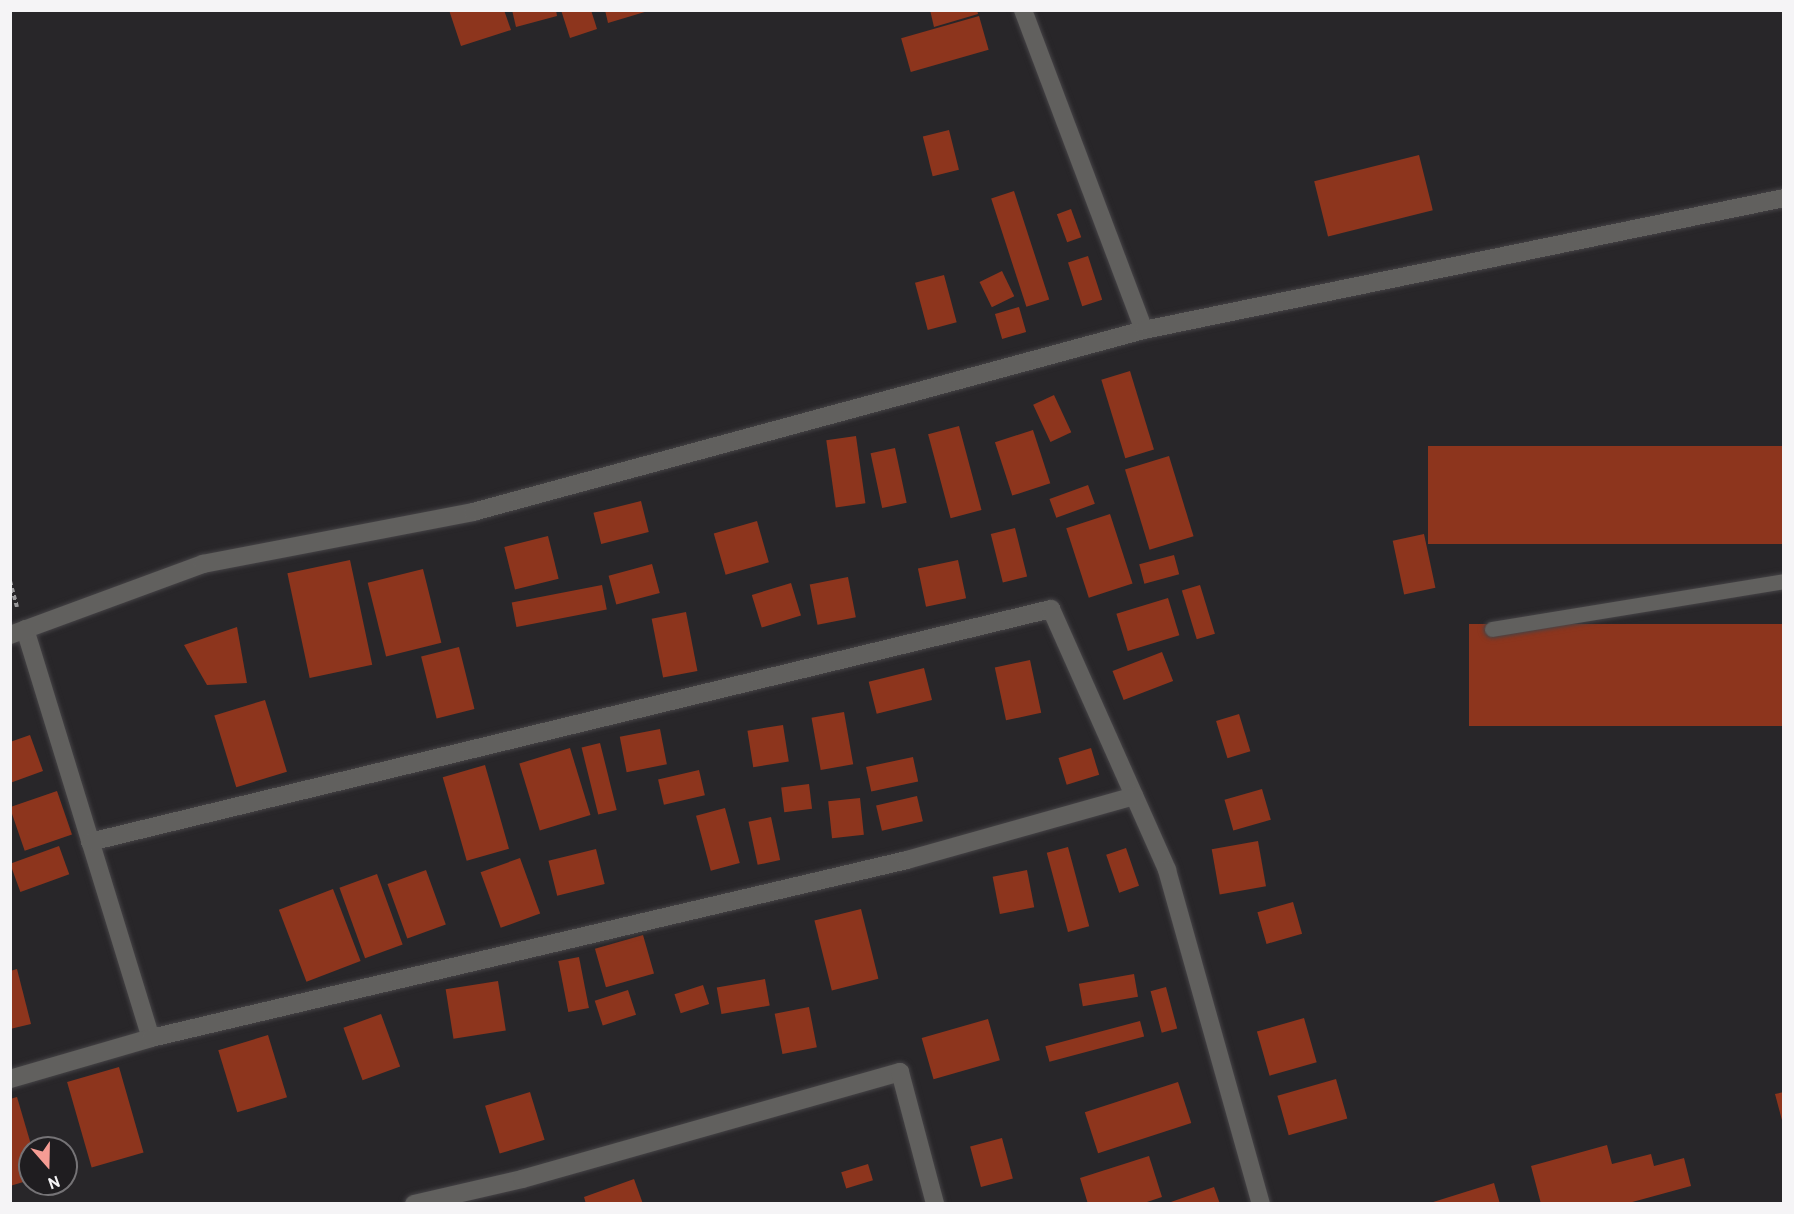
<!DOCTYPE html>
<style>
body{margin:0}
#map{position:relative;width:1794px;height:1214px;overflow:hidden;background:#282629;font-family:Overpass,sans-serif}
div>[style]{position:absolute}
[style*='--x']{left:calc(var(--x)*1px);top:calc(var(--y)*1px);width:calc(var(--w)*1px);rotate:calc(var(--a)*1deg)}
.building>*{inset:0;background:#8d351d;transform-origin:0 0}
.path>*{height:4px;margin-top:-2px;transform-origin:0;background:repeating-linear-gradient(90deg,#989799 0 4.5px,transparent 0 7.5px)}
.roads{filter:drop-shadow(0 0 2px #454346) drop-shadow(0 0 2px #454346)}
.lane>*{height:15px;margin:-7.5px;padding:0 7.5px;transform-origin:7.5px;border-radius:7.5px;background:#61605e}
.street>*{height:18px;margin:-9px;padding:0 9px;transform-origin:9px;border-radius:9px;background:#61605e}
span{translate:-50% -50%;white-space:nowrap;text-align:center;line-height:1.15;-webkit-text-stroke:4.5px #1f1d20;paint-order:stroke}
.frame{position:absolute;inset:0;border:12px solid #f5f4f6;pointer-events:none}
.north{position:absolute;left:18px;top:1136px;width:60px;height:60px;box-sizing:border-box;background:#1f1d20;border:2px solid #757376;border-radius:50%;rotate:160deg;font-size:16px;font-weight:700;line-height:24px;text-align:center;color:#f5f4f6}
.north::after{content:'';display:block;margin:auto;width:21px;height:27px;background:#f59c94;clip-path:polygon(50% 0,100% 100%,50% 72%,0 100%)}
</style>
<div id="map">
<div class="building">
<i style="clip-path:polygon(449px 10px,504px 10px,511px 30px,461px 46px)"></i>
<i style="clip-path:polygon(512px 10px,556px 10px,557px 16px,516px 27px)"></i>
<i style="clip-path:polygon(561px 10px,591px 10px,597px 29px,570px 38px)"></i>
<i style="clip-path:polygon(605px 10px,648px 10px,648px 11px,608px 23px)"></i>
<i style="clip-path:polygon(930px 10px,977px 10px,978px 14px,934px 27px)"></i>
<i style="left:979px;top:16px;width:35px;height:81px;rotate:74deg"></i>
<i style="left:949px;top:130px;width:41px;height:27px;rotate:76deg"></i>
<i style="left:1419px;top:155px;width:57px;height:108px;rotate:76deg"></i>
<i style="left:1014px;top:191px;width:114px;height:24px;rotate:72deg"></i>
<i style="left:1071px;top:209px;width:30px;height:15px;rotate:70deg"></i>
<i style="left:1088px;top:256px;width:46px;height:21px;rotate:72deg"></i>
<i style="left:1002px;top:271px;width:28px;height:25px;rotate:64deg"></i>
<i style="left:944px;top:275px;width:49px;height:30px;rotate:75deg"></i>
<i style="left:1019px;top:307px;width:26px;height:25px;rotate:74deg"></i>
<i style="left:1130px;top:371px;width:82px;height:30px;rotate:73deg"></i>
<i style="left:1054px;top:395px;width:41px;height:23px;rotate:65deg"></i>
<i style="left:959px;top:426px;width:87px;height:32px;rotate:75deg"></i>
<i style="left:1033px;top:430px;width:56px;height:40px;rotate:72deg"></i>
<i style="left:856px;top:436px;width:68px;height:30px;rotate:82deg"></i>
<i style="left:1784px;top:446px;width:98px;height:356px;rotate:90deg"></i>
<i style="left:895px;top:448px;width:56px;height:25px;rotate:78deg"></i>
<i style="left:1169px;top:456px;width:84px;height:46px;rotate:73deg"></i>
<i style="left:1088px;top:485px;width:20px;height:41px;rotate:70deg"></i>
<i style="left:641px;top:501px;width:32px;height:49px;rotate:76deg"></i>
<i style="left:1110px;top:514px;width:73px;height:46px;rotate:72deg"></i>
<i style="left:757px;top:521px;width:43px;height:45px;rotate:74deg"></i>
<i style="left:1015px;top:528px;width:50px;height:25px;rotate:76deg"></i>
<i style="left:1424px;top:534px;width:55px;height:32px;rotate:78deg"></i>
<i style="left:548px;top:536px;width:44px;height:45px;rotate:76deg"></i>
<i style="left:1174px;top:555px;width:20px;height:36px;rotate:75deg"></i>
<i style="left:350px;top:560px;width:107px;height:64px;rotate:78deg"></i>
<i style="left:958px;top:560px;width:39px;height:41px;rotate:78deg"></i>
<i style="left:652px;top:564px;width:30px;height:45px;rotate:75deg"></i>
<i style="left:423px;top:569px;width:76px;height:57px;rotate:76deg"></i>
<i style="left:848px;top:577px;width:41px;height:39px;rotate:79deg"></i>
<i style="left:791px;top:583px;width:34px;height:41px;rotate:73deg"></i>
<i style="left:602px;top:585px;width:25px;height:92px;rotate:79deg"></i>
<i style="left:1200px;top:585px;width:51px;height:19px;rotate:73deg"></i>
<i style="left:1168px;top:598px;width:39px;height:54px;rotate:73deg"></i>
<i style="left:686px;top:612px;width:60px;height:35px;rotate:79deg"></i>
<i style="left:1784px;top:624px;width:102px;height:315px;rotate:90deg"></i>
<i style="clip-path:polygon(237px 627px,247px 683px,207px 685px,184px 645px)"></i>
<i style="left:459px;top:647px;width:64px;height:39px;rotate:76deg"></i>
<i style="left:1162px;top:652px;width:31px;height:53px;rotate:69deg"></i>
<i style="left:1030px;top:660px;width:54px;height:36px;rotate:78deg"></i>
<i style="left:924px;top:668px;width:33px;height:57px;rotate:76deg"></i>
<i style="left:265px;top:700px;width:75px;height:53px;rotate:73deg"></i>
<i style="left:844px;top:712px;width:53px;height:33px;rotate:80deg"></i>
<i style="left:1239px;top:714px;width:39px;height:24px;rotate:73deg"></i>
<i style="left:783px;top:725px;width:37px;height:36px;rotate:81deg"></i>
<i style="left:660px;top:729px;width:36px;height:41px;rotate:79deg"></i>
<i style="clip-path:polygon(30px 735px,43px 771px,10px 783px,10px 742px)"></i>
<i style="left:600px;top:743px;width:69px;height:19px;rotate:76deg"></i>
<i style="left:570px;top:748px;width:70px;height:53px;rotate:73deg"></i>
<i style="left:1091px;top:748px;width:28px;height:34px;rotate:73deg"></i>
<i style="left:913px;top:757px;width:25px;height:48px;rotate:78deg"></i>
<i style="left:485px;top:765px;width:87px;height:44px;rotate:74deg"></i>
<i style="left:699px;top:770px;width:26px;height:42px;rotate:77deg"></i>
<i style="left:809px;top:784px;width:25px;height:28px;rotate:83deg"></i>
<i style="left:1262px;top:789px;width:32px;height:39px;rotate:74deg"></i>
<i style="left:57px;top:791px;width:46px;height:50px;rotate:71deg"></i>
<i style="left:917px;top:796px;width:26px;height:42px;rotate:77deg"></i>
<i style="left:860px;top:798px;width:37px;height:32px;rotate:84deg"></i>
<i style="left:725px;top:808px;width:57px;height:30px;rotate:75deg"></i>
<i style="left:771px;top:817px;width:44px;height:23px;rotate:78deg"></i>
<i style="left:1258px;top:841px;width:46px;height:47px;rotate:80deg"></i>
<i style="left:59px;top:846px;width:30px;height:52px;rotate:70deg"></i>
<i style="left:1068px;top:847px;width:82px;height:22px;rotate:75deg"></i>
<i style="left:1126px;top:848px;width:40px;height:21px;rotate:71deg"></i>
<i style="left:596px;top:849px;width:36px;height:49px;rotate:76deg"></i>
<i style="left:520px;top:858px;width:59px;height:42px;rotate:70deg"></i>
<i style="left:426px;top:870px;width:58px;height:41px;rotate:70deg"></i>
<i style="left:1027px;top:870px;width:38px;height:35px;rotate:79deg"></i>
<i style="left:377px;top:874px;width:75px;height:40px;rotate:70deg"></i>
<i style="left:333px;top:889px;width:77px;height:58px;rotate:69deg"></i>
<i style="left:1293px;top:902px;width:33px;height:37px;rotate:74deg"></i>
<i style="left:861px;top:909px;width:72px;height:48px;rotate:76deg"></i>
<i style="left:643px;top:935px;width:40px;height:50px;rotate:74deg"></i>
<i style="left:579px;top:957px;width:52px;height:21px;rotate:79deg"></i>
<i style="clip-path:polygon(17px 969px,31px 1024px,10px 1029px,10px 971px)"></i>
<i style="left:1134px;top:974px;width:23px;height:56px;rotate:80deg"></i>
<i style="left:765px;top:979px;width:27px;height:49px;rotate:80deg"></i>
<i style="left:498px;top:981px;width:50px;height:53px;rotate:81deg"></i>
<i style="left:703px;top:985px;width:20px;height:30px;rotate:72deg"></i>
<i style="left:1166px;top:987px;width:43px;height:16px;rotate:75deg"></i>
<i style="left:628px;top:990px;width:26px;height:35px;rotate:72deg"></i>
<i style="left:809px;top:1007px;width:41px;height:35px;rotate:79deg"></i>
<i style="left:381px;top:1014px;width:56px;height:40px;rotate:70deg"></i>
<i style="left:1304px;top:1018px;width:46px;height:49px;rotate:74deg"></i>
<i style="left:988px;top:1019px;width:43px;height:69px;rotate:74deg"></i>
<i style="left:1140px;top:1021px;width:16px;height:98px;rotate:75deg"></i>
<i style="left:268px;top:1035px;width:65px;height:52px;rotate:73deg"></i>
<i style="left:119px;top:1067px;width:89px;height:54px;rotate:74deg"></i>
<i style="left:1336px;top:1079px;width:41px;height:61px;rotate:74deg"></i>
<i style="left:1178px;top:1082px;width:43px;height:98px;rotate:72deg"></i>
<i style="left:530px;top:1092px;width:50px;height:47px;rotate:73deg"></i>
<i style="clip-path:polygon(1784px 1092px,1784px 1124px,1783px 1124px,1775px 1094px)"></i>
<i style="clip-path:polygon(17px 1097px,32px 1148px,30px 1180px,10px 1186px,10px 1099px)"></i>
<i style="left:1002px;top:1138px;width:42px;height:33px;rotate:75deg"></i>
<i style="clip-path:polygon(1607px 1145px,1612px 1164px,1651px 1154px,1654px 1166px,1684px 1158px,1691px 1186px,1625px 1204px,1541px 1204px,1531px 1166px)"></i>
<i style="clip-path:polygon(1149px 1156px,1162px 1197px,1141px 1204px,1088px 1204px,1080px 1178px)"></i>
<i style="left:868px;top:1164px;width:17px;height:28px;rotate:73deg"></i>
<i style="clip-path:polygon(634px 1179px,643px 1204px,586px 1204px,584px 1197px)"></i>
<i style="clip-path:polygon(1494px 1183px,1500px 1204px,1430px 1204px,1430px 1203px)"></i>
<i style="clip-path:polygon(1214px 1187px,1220px 1204px,1168px 1204px,1168px 1203px)"></i>
</div>
<div class="path">
<i style="--x:10;--y:581;--w:27;--a:75"></i>
</div>
<div class="roads">
<div class="lane">
<i style="--x:1492;--y:629;--w:296;--a:-9.3"></i>
</div>
<div class="street">
<i style="--x:1023;--y:10;--w:342;--a:69.3"></i>
<i style="--x:25;--y:629;--w:428;--a:72.9"></i>
<i style="--x:10;--y:635;--w:206;--a:-20.2"></i>
<i style="--x:203;--y:564;--w:275;--a:-10.9"></i>
<i style="--x:473;--y:512;--w:695;--a:-15.18"></i>
<i style="--x:1144;--y:330;--w:653;--a:-11.65"></i>
<i style="--x:90;--y:842;--w:989;--a:-13.63"></i>
<i style="--x:1051;--y:609;--w:286;--a:66"></i>
<i style="--x:1167;--y:870;--w:347;--a:74.3"></i>
<i style="--x:10;--y:1079;--w:147;--a:-16.2"></i>
<i style="--x:151;--y:1038;--w:777;--a:-13.25"></i>
<i style="--x:907;--y:860;--w:236;--a:-15.7"></i>
<i style="--x:414;--y:1204;--w:111;--a:-13"></i>
<i style="--x:522;--y:1179;--w:393;--a:-15.8"></i>
<i style="--x:900;--y:1072;--w:137;--a:75.1"></i>
</div>
</div>
<div class="frame"></div>
<div class="north">N</div>
</div>
